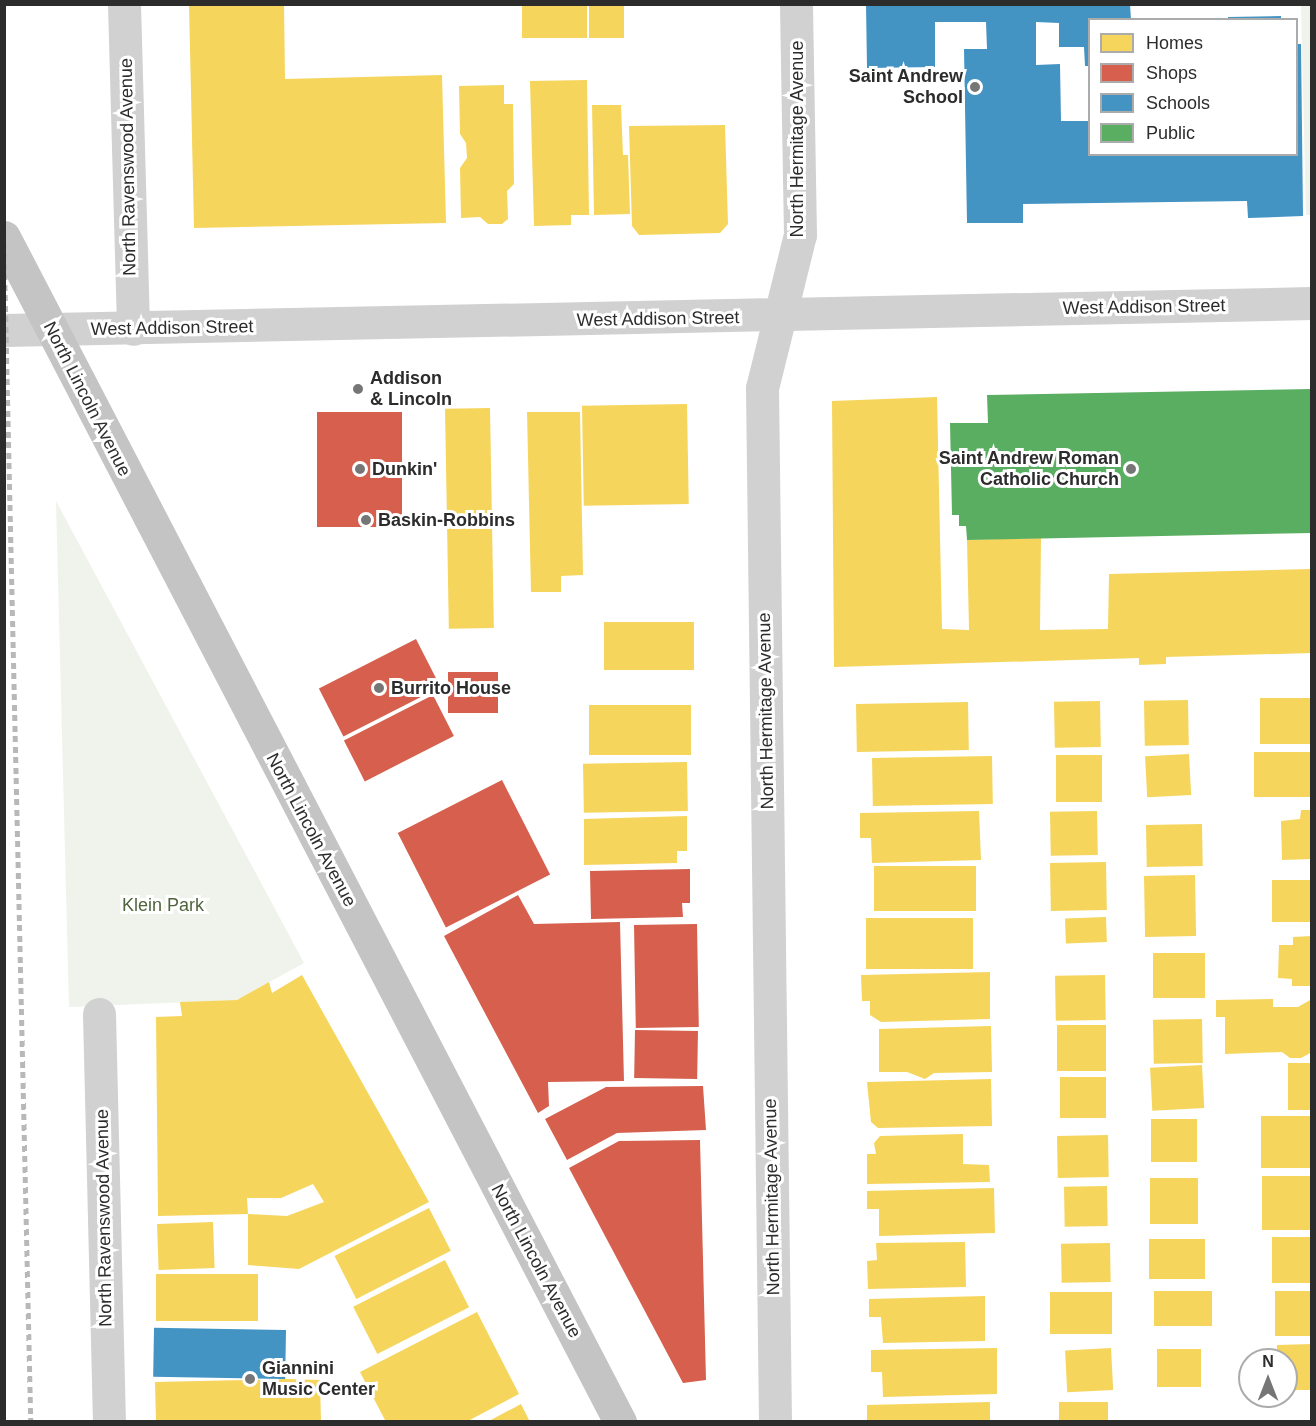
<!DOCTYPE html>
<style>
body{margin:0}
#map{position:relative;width:1316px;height:1426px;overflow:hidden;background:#fff;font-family:Helvetica,sans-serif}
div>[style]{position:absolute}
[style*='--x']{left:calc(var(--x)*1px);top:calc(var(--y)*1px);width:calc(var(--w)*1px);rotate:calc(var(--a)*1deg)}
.green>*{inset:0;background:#f0f3eb}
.homes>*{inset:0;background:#f6d55c;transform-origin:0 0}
.shops>*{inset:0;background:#d6604d;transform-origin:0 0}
.schools>*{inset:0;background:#4393c3;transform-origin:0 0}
.public>*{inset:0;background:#5aae61}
.minor>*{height:33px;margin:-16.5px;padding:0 16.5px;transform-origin:16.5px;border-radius:16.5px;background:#d1d1d1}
.major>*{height:33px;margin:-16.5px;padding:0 16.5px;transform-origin:16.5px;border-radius:16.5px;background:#c4c4c4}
.rail>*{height:4.5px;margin-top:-2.25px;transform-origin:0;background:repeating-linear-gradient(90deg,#b8b8b8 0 6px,transparent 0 10.5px)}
.dots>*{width:16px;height:16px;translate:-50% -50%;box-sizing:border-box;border:3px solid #fff;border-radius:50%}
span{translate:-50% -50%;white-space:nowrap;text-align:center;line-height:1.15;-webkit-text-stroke:6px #fff;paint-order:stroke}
.poi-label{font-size:18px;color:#2c2c2c;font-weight:700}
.right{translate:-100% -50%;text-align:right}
.left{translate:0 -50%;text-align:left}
.street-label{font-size:18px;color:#2c2c2c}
.park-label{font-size:18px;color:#50653d}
.frame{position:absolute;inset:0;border:6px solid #2c2c2c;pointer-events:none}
.legend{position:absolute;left:1088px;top:18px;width:210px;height:138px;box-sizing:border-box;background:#fff;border:2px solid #ababab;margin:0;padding:8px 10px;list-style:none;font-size:18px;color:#2c2c2c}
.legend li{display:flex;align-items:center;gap:12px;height:30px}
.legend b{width:30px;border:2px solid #ababab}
.north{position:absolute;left:1238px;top:1348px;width:60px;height:60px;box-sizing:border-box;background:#fff;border:2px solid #ababab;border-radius:50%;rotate:0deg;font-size:16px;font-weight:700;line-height:24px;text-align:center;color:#2c2c2c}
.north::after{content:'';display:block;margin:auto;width:21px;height:27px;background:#767676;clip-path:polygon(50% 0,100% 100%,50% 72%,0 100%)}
</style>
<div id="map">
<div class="green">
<i style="clip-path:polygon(1301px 5px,1311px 5px,1311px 215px,1306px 215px)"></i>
<i style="clip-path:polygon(56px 501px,304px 963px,237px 1000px,69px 1007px)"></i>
</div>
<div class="homes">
<i style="clip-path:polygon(189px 4px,284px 4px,285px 79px,442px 75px,446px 223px,194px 228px)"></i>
<i style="left:522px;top:4px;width:65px;height:34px"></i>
<i style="left:589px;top:4px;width:35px;height:34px"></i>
<i style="clip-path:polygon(587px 80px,589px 215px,571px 215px,571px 225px,534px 226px,530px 81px)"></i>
<i style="clip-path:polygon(504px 85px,504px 104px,513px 104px,514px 184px,507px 191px,508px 219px,502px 224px,488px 224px,480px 217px,461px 218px,460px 168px,467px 158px,466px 143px,460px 134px,459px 86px)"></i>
<i style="clip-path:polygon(592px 105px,621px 105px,623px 155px,628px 155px,630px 214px,594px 215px)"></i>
<i style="clip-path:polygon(725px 125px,728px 224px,720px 233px,639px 235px,632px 226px,629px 126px)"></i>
<i style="clip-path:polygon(937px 397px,942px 629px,969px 630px,967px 540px,1041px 538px,1040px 630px,1108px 629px,1109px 574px,1312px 569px,1312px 653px,1166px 657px,1166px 664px,1139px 665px,1139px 658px,834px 667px,832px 401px)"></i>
<i style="left:687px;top:404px;width:100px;height:105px;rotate:89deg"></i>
<i style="left:490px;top:408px;width:220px;height:45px;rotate:89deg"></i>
<i style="clip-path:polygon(527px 412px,580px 412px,583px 575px,561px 576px,561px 592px,531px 592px)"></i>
<i style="left:694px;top:622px;width:48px;height:90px;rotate:90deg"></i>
<i style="left:1312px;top:698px;width:46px;height:52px;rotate:90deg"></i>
<i style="left:1188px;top:700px;width:45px;height:44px;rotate:89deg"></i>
<i style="left:1100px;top:701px;width:46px;height:46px;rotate:89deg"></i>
<i style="left:968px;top:702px;width:48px;height:112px;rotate:89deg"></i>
<i style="left:691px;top:705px;width:50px;height:102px;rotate:90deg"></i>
<i style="left:1312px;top:752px;width:45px;height:58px;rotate:90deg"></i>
<i style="left:1189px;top:754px;width:41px;height:44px;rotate:87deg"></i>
<i style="left:1056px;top:755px;width:46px;height:47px"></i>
<i style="left:992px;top:756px;width:48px;height:120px;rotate:89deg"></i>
<i style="left:687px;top:762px;width:49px;height:104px;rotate:89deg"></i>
<i style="clip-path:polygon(1301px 810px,1312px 810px,1312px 859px,1282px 860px,1281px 821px,1300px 819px)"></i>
<i style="clip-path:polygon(979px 811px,981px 860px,872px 863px,871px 838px,860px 838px,860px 813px)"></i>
<i style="left:1097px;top:811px;width:44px;height:47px;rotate:89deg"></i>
<i style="clip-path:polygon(687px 816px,687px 851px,677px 851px,677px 863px,584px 865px,584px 819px)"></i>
<i style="left:1202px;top:824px;width:42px;height:56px;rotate:89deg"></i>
<i style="left:1106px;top:862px;width:48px;height:56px;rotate:89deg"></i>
<i style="left:976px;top:866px;width:45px;height:102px;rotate:90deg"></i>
<i style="left:1195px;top:875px;width:61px;height:51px;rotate:89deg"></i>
<i style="left:1312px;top:880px;width:42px;height:40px;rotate:90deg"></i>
<i style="left:1106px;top:917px;width:25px;height:41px;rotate:88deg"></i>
<i style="left:973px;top:918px;width:51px;height:107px;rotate:90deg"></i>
<i style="clip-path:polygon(1312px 936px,1312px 986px,1292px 986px,1292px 979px,1278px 978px,1279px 945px,1293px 945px,1293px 937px)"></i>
<i style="left:1153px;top:953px;width:52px;height:45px"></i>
<i style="clip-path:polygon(990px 972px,990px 1019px,881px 1022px,870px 1015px,870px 1001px,862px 1001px,861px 975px)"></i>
<i style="clip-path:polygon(302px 975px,429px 1202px,299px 1269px,248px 1265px,248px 1214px,287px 1216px,324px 1202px,313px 1184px,281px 1198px,247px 1198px,248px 1214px,158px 1216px,156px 1017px,182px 1016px,180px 1002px,237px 1000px,269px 982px,272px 993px)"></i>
<i style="left:1105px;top:975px;width:45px;height:50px;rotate:89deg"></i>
<i style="clip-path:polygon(1273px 999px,1273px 1007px,1298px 1007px,1312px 999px,1312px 1052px,1301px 1058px,1290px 1058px,1282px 1052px,1225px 1054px,1225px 1017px,1216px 1017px,1216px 1000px)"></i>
<i style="left:1202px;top:1019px;width:44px;height:49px;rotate:89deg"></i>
<i style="left:1057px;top:1025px;width:49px;height:46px"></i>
<i style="clip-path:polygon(991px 1026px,992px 1072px,934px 1073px,925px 1079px,907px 1072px,879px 1072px,879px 1029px)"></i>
<i style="left:1312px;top:1063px;width:47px;height:24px;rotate:90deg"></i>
<i style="left:1202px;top:1065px;width:43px;height:52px;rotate:87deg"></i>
<i style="left:1106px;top:1077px;width:41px;height:46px;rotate:90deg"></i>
<i style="clip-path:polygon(991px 1079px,992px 1126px,878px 1128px,871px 1122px,867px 1082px)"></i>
<i style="left:1312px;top:1116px;width:52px;height:51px;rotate:90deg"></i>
<i style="left:1151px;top:1119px;width:46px;height:43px"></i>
<i style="clip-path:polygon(963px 1134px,963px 1164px,989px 1165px,990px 1182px,867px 1184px,867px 1154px,876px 1154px,874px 1143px,880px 1136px)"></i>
<i style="left:1108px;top:1135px;width:42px;height:51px;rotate:89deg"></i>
<i style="left:1312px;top:1176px;width:54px;height:50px;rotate:90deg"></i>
<i style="left:1198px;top:1178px;width:46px;height:48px;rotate:90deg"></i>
<i style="left:1107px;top:1186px;width:40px;height:43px;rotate:89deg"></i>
<i style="clip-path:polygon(994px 1188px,995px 1233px,879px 1236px,879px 1209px,867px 1209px,867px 1191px)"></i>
<i style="left:429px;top:1208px;width:48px;height:106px;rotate:63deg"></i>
<i style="left:213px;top:1222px;width:46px;height:56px;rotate:88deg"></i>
<i style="left:1312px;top:1237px;width:46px;height:40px;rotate:90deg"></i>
<i style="left:1205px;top:1239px;width:40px;height:56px;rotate:90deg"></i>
<i style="clip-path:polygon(965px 1242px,966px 1287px,868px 1289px,867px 1261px,877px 1260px,876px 1243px)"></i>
<i style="left:1110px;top:1243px;width:39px;height:49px;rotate:89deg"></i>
<i style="left:445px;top:1260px;width:53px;height:103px;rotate:63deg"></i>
<i style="left:258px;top:1274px;width:47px;height:102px;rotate:90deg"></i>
<i style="left:1212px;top:1291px;width:35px;height:58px;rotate:90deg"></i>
<i style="left:1312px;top:1291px;width:45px;height:37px;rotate:90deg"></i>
<i style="left:1112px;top:1292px;width:42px;height:62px;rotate:90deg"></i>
<i style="clip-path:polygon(985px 1296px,985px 1341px,883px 1343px,881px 1317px,869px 1317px,869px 1299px)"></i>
<i style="clip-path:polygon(477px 1312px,519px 1394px,466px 1422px,386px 1422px,360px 1372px)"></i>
<i style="clip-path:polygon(1312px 1344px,1312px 1390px,1286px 1390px,1286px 1360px,1277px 1360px,1277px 1345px)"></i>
<i style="clip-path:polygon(997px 1348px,997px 1394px,883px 1397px,882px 1372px,871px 1372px,871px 1350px)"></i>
<i style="left:1111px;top:1348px;width:42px;height:46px;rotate:87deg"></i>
<i style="left:1201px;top:1349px;width:38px;height:44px;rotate:90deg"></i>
<i style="clip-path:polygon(285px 1379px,320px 1380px,321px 1422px,156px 1422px,155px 1382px)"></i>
<i style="clip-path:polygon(990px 1402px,990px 1422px,867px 1422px,867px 1405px)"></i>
<i style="left:1108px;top:1402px;width:20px;height:49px;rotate:90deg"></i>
<i style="clip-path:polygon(521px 1404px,530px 1422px,487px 1422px)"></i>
</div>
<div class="shops">
<i style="left:317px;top:412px;width:85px;height:115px"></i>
<i style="left:416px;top:639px;width:54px;height:109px;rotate:63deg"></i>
<i style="left:448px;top:672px;width:50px;height:41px"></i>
<i style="left:433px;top:695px;width:46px;height:100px;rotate:63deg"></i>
<i style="left:502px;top:780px;width:106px;height:117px;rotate:63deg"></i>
<i style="clip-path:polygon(690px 869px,690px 903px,682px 903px,683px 917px,591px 919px,590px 871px)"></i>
<i style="clip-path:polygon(518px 895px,534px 924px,620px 922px,624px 1081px,548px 1082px,549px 1106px,538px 1113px,444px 936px)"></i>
<i style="left:697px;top:924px;width:103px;height:63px;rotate:89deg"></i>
<i style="left:635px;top:1030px;width:63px;height:48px;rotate:1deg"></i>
<i style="clip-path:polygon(703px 1086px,706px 1130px,617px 1133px,567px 1160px,545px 1119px,606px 1087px)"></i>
<i style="clip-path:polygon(700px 1140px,706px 1380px,683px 1383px,569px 1168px,619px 1141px)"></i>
</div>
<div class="schools">
<i style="clip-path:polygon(866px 4px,1130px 4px,1131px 20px,1090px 20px,1090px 66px,1085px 66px,1084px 47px,1059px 47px,1059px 23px,1036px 22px,1036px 65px,1060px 64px,1061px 121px,1090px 121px,1090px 154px,1296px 154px,1296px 44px,1301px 44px,1303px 216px,1248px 218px,1247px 201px,1023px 204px,1023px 223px,967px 223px,964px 49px,987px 49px,986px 22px,935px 22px,935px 67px,867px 68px)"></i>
<i style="clip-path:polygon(1281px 16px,1281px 20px,1228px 20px,1228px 17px)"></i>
<i style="left:286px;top:1330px;width:49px;height:132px;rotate:91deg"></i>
</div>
<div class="public">
<i style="clip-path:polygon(1312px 389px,1312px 533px,967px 540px,966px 526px,959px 526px,959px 515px,952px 515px,950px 423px,988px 423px,987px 395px)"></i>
</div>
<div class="minor">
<i style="--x:124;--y:4;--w:325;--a:88.4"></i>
<i style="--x:4;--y:330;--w:1308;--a:-1.18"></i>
<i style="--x:99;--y:1014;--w:408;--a:88.6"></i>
<i style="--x:775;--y:1422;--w:1034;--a:-90.72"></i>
<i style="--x:762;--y:388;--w:158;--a:-76.1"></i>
<i style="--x:800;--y:235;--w:231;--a:-91"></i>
</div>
<div class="major">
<i style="--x:4;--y:237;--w:1336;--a:62.53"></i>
</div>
<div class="rail">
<i style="--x:4;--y:232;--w:1190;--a:88.7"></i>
</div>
<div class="dots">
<i style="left:975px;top:87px;background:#767676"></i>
<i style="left:358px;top:389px;background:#767676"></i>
<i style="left:360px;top:469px;background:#767676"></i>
<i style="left:1131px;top:469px;background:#767676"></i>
<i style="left:366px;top:520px;background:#767676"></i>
<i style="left:379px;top:688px;background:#767676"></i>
<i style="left:250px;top:1379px;background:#767676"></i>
</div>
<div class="poi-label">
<span class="right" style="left:963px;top:87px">Saint Andrew<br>School</span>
<span class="left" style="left:370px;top:389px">Addison<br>&amp; Lincoln</span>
<span class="right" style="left:1119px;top:469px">Saint Andrew Roman<br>Catholic Church</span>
<span class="left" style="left:372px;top:469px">Dunkin'</span>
<span class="left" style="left:378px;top:520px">Baskin-Robbins</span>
<span class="left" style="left:391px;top:688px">Burrito House</span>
<span class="left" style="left:262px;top:1379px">Giannini<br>Music Center</span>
</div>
<div class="street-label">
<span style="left:797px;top:139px;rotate:-90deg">North Hermitage Avenue</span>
<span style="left:128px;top:167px;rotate:-91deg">North Ravenswood Avenue</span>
<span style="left:1144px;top:307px;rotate:-1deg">West Addison Street</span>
<span style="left:658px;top:319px;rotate:-1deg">West Addison Street</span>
<span style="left:172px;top:328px;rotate:-1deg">West Addison Street</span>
<span style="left:87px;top:399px;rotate:63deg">North Lincoln Avenue</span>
<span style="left:766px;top:711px;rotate:-91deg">North Hermitage Avenue</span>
<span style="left:311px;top:830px;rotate:62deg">North Lincoln Avenue</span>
<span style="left:772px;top:1197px;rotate:-91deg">North Hermitage Avenue</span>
<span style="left:104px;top:1218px;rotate:-91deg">North Ravenswood Avenue</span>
<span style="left:536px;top:1261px;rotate:62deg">North Lincoln Avenue</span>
</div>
<div class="park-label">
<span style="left:163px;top:905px">Klein Park</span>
</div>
<div class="frame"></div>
<ul class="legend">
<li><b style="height:16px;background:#f6d55c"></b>Homes</li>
<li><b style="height:16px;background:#d6604d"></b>Shops</li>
<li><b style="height:16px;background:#4393c3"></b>Schools</li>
<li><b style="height:16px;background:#5aae61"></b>Public</li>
</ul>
<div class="north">N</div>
</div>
